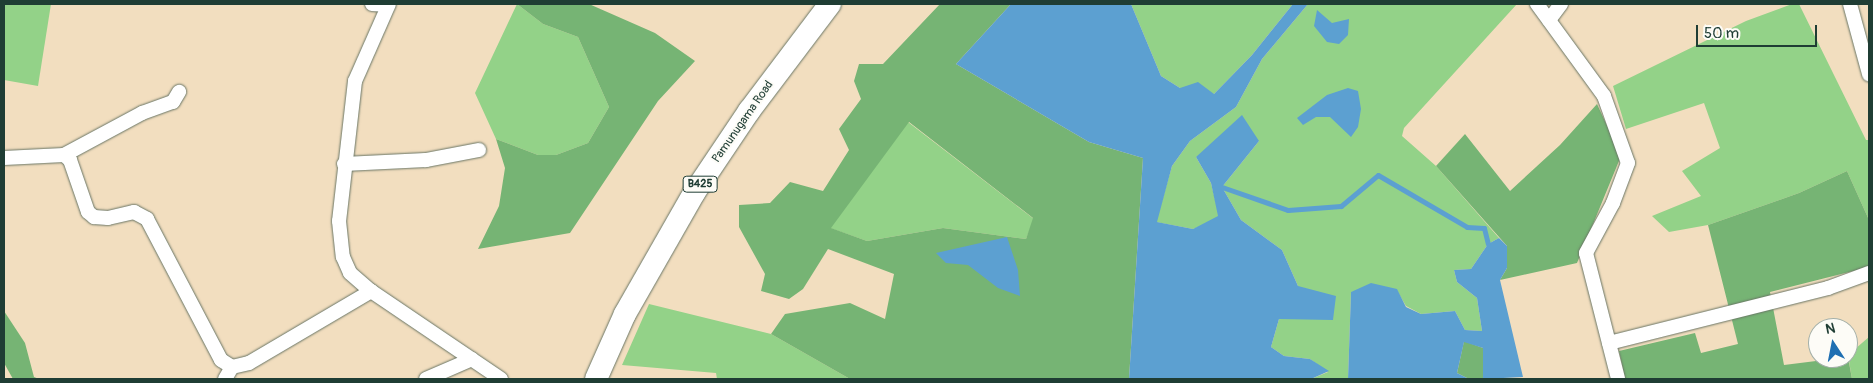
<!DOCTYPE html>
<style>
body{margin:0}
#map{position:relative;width:1873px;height:383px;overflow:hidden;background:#f2debf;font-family:Pangolin,sans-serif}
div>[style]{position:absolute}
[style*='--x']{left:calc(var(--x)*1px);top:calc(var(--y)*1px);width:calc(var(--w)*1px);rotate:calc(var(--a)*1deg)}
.green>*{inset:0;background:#93d288}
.forest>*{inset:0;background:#76b474}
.water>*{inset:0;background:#5ca0d1}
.stream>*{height:5px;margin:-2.5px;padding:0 2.5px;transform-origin:2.5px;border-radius:2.5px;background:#5ca0d1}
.roads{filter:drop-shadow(0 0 1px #697565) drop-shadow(0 0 1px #697565)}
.street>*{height:14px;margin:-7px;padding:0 7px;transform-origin:7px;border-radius:7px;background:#fff}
.primary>*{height:22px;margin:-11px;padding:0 11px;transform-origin:11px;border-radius:11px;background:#fff}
span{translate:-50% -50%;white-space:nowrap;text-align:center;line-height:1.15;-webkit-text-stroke:4px #fdfcf7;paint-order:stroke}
.shield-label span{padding:1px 4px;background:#fdfcf7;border:1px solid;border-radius:4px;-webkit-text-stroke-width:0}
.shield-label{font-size:11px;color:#1f3d34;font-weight:700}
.street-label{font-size:12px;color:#1f3d34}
.frame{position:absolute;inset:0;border:5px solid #1f3d34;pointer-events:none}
.north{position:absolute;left:1808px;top:318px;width:50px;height:50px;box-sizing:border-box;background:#fdfcf7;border:1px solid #a4b0a9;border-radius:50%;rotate:349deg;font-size:14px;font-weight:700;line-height:20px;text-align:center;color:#1f3d34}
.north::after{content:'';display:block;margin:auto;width:18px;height:22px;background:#1f6fb2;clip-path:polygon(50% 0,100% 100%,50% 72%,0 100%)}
.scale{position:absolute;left:1696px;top:25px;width:121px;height:22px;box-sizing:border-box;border:2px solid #1f3d34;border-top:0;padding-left:6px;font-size:15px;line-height:18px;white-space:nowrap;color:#1f3d34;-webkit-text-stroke:4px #fdfcf7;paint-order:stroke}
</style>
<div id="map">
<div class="green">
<i style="clip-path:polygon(4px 4px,51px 4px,38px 86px,4px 80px)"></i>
<i style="clip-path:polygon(517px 4px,543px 24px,578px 37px,609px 107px,588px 143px,556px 155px,538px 155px,496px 139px,475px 93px)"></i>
<i style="clip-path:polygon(1131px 4px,1293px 4px,1252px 55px,1214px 94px,1180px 88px,1161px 76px)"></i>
<i style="clip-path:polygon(1308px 4px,1517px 4px,1404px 128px,1402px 136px,1436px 166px,1499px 238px,1488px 244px,1471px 269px,1454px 270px,1457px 282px,1477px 298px,1482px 331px,1465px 330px,1455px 311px,1421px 314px,1406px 306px,1396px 289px,1351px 292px,1348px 379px,1311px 379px,1328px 372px,1310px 359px,1284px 356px,1271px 347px,1279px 319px,1298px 286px,1282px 250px,1241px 220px,1222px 187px,1259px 141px,1196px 157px,1211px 183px,1219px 216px,1212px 222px,1193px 229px,1156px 222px,1172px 166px,1190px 141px,1236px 107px,1262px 59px)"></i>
<i style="clip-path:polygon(1792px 4px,1799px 4px,1866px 140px,1869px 140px,1869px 220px,1847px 171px,1799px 193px,1708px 225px,1669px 232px,1652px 216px,1701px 196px,1682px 171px,1720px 148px,1704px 103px,1626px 129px,1613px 86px,1746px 21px)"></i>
<i style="clip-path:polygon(908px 122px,1034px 219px,1026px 239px,943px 228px,867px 241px,830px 228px)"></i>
<i style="clip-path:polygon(649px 304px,771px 334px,850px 379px,717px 379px,716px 373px,622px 365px)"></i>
<i style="clip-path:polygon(1869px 337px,1869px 379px,1852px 379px,1848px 355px)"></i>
</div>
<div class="forest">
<i style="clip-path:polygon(517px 4px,589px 4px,655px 33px,695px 61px,658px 101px,570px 233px,478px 249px,499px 206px,505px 168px,496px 139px,538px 155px,556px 155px,588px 143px,609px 107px,578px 37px,543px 24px)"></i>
<i style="clip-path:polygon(evenodd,940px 4px,1011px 4px,956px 64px,1089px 142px,1143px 158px,1129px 379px,850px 379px,771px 334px,785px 314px,850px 303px,885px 319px,894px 274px,828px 249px,803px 289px,789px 299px,761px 291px,765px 274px,739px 227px,739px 205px,770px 203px,790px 182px,823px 191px,849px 150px,839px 129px,861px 99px,854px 81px,859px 64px,883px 64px,940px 4px,909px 122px,1033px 218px,1026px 239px,943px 228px,867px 241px,831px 228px,909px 122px)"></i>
<i style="clip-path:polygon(1597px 104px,1621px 156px,1577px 263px,1500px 280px,1507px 268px,1507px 246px,1436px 166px,1465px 134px,1510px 191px,1560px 145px)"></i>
<i style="clip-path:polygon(1847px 171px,1869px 220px,1869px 267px,1770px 292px,1784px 365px,1848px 357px,1852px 379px,1625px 379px,1619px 351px,1695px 333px,1701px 353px,1738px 344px,1708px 225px,1799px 193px)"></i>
<i style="clip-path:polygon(4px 311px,25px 343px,34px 377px,39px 379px,13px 379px,4px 363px)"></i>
<i style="clip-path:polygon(1464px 341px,1483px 348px,1483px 379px,1469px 379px,1457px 373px)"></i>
</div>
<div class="water">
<i style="clip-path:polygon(1011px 4px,1131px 4px,1161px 76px,1180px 88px,1198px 82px,1214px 94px,1252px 55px,1293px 4px,1308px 4px,1262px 59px,1236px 107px,1190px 141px,1172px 166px,1157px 222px,1193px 229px,1218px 216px,1211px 183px,1196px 157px,1242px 115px,1259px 141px,1222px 187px,1241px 220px,1282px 250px,1298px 286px,1336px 296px,1333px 320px,1279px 319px,1271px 347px,1284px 356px,1310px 359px,1329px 371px,1311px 379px,1129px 379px,1143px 158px,1089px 142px,956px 64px)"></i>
<i style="clip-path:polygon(1317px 10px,1332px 23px,1349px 19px,1348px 35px,1339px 44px,1327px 42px,1314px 26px)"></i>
<i style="clip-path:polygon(1348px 88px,1358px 91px,1361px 109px,1358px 127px,1351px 137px,1330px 117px,1316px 117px,1303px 125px,1297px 118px,1327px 95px)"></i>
<i style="clip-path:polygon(1007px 237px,1018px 270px,1020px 296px,998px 288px,968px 265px,946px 263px,936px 253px)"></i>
<i style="clip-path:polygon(1499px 238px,1507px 246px,1507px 268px,1500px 280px,1523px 377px,1483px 379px,1483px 348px,1464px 342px,1457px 373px,1469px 379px,1348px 379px,1351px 292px,1371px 283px,1397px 289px,1406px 307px,1421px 314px,1455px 311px,1465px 330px,1482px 331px,1477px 298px,1457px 282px,1454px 270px,1471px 269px,1488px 244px)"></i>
</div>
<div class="stream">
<i style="--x:1222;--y:187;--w:70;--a:19.2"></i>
<i style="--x:1288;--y:210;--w:53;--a:-4.3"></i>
<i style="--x:1341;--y:206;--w:48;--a:-40"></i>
<i style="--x:1378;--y:175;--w:103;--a:30.3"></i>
<i style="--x:1467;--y:227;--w:17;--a:3"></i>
<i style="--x:1484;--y:228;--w:16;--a:76"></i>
</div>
<div class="roads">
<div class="street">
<i style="--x:372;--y:4;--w:16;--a:4"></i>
<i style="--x:389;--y:4;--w:84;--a:113.8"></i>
<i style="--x:355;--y:81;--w:141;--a:96.5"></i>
<i style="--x:339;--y:221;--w:36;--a:84"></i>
<i style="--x:343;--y:257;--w:17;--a:66"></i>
<i style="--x:350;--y:273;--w:28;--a:41"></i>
<i style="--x:371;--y:291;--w:157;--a:34.1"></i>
<i style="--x:1537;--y:4;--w:114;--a:53.9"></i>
<i style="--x:1604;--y:96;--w:71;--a:70.3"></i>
<i style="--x:1628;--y:163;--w:43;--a:110.6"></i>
<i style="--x:1613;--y:203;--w:57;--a:118.4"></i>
<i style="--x:1586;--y:253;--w:130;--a:75.7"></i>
<i style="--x:1850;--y:4;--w:73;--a:74.8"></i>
<i style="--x:1549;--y:20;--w:20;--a:-53"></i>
<i style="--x:64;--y:155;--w:89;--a:-28.3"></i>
<i style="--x:142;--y:113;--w:33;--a:-20"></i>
<i style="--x:173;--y:102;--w:12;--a:-59"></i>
<i style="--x:4;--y:158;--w:60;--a:-2.9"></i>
<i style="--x:64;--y:155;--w:8;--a:40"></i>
<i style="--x:70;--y:160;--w:55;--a:70.9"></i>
<i style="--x:88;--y:212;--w:8;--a:40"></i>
<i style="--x:94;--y:217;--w:14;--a:4"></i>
<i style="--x:108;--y:218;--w:27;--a:-13"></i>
<i style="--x:134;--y:212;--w:15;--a:28"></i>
<i style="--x:147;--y:219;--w:159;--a:62.3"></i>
<i style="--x:221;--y:360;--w:13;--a:32"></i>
<i style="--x:232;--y:367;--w:17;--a:-13"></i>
<i style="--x:249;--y:363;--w:142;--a:-30.5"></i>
<i style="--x:344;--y:164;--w:82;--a:-2.8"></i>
<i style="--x:426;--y:160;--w:54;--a:-10.7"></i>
<i style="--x:1609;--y:343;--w:226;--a:-14.1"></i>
<i style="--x:1828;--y:288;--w:44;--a:-20.1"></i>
<i style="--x:225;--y:379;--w:14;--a:-60"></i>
<i style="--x:426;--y:379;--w:50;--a:-23.5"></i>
</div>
<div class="primary">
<i style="--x:596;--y:379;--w:71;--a:-66"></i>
<i style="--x:625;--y:314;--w:139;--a:-60.3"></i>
<i style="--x:694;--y:193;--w:99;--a:-56.1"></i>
<i style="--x:749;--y:111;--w:134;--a:-52.9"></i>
</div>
</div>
<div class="shield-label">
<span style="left:700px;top:184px">B425</span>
</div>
<div class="street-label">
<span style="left:743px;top:122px;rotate:-55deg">Pamunugama Road</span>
</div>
<div class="frame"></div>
<div class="north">N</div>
<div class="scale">50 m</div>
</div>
